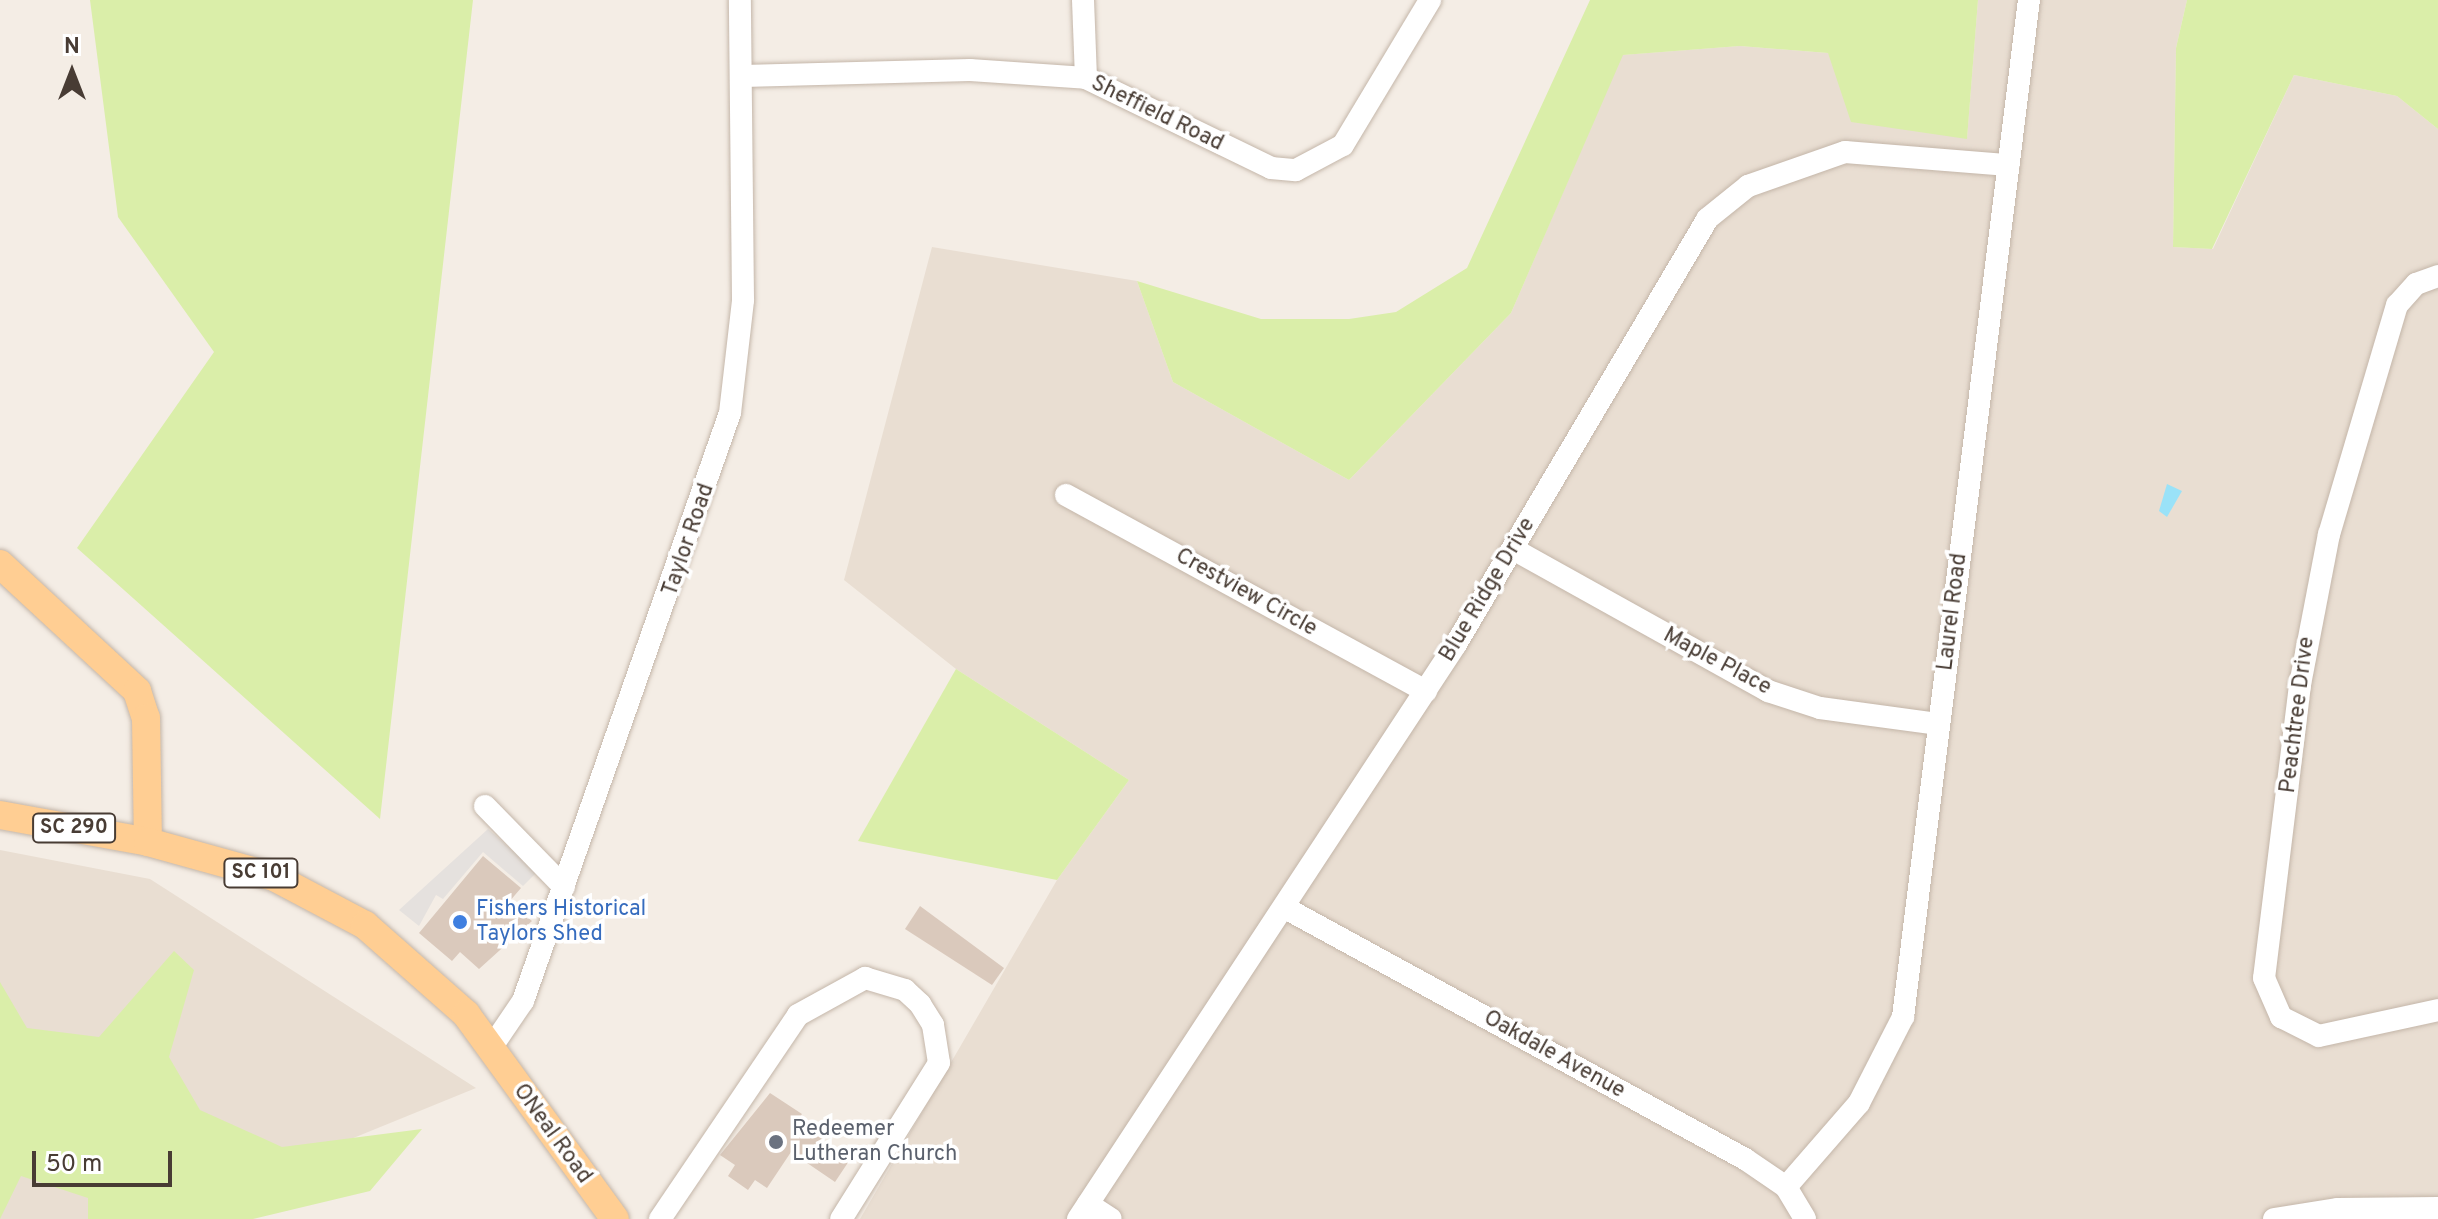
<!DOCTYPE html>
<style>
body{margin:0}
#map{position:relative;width:2438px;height:1219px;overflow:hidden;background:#f4ede5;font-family:Overpass,sans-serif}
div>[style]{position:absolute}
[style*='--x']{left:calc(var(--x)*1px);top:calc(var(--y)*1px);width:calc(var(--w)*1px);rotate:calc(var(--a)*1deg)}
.residential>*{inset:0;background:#e9ded2}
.green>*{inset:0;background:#daeea9}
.parking>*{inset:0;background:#e5e1de}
.water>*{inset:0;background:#9ae2f8}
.building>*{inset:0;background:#dac9bc}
.roads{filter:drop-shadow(0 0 2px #c4b6a9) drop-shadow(0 0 2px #c4b6a9)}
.minor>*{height:22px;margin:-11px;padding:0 11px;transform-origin:11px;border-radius:11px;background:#fff}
.major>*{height:28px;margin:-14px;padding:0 14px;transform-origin:14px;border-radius:14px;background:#ffce93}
.dots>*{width:22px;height:22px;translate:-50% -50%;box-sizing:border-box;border:4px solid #fff;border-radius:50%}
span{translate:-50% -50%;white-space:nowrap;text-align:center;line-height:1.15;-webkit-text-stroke:7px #fff;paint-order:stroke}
.shield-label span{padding:2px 6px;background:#fff;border:2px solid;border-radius:6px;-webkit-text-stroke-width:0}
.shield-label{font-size:20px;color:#483c34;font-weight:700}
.street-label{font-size:22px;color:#483c34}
.shop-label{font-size:22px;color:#366cbe}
.left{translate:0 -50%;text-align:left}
.worship-label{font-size:22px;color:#5b616d}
.north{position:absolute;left:32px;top:32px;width:80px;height:80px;-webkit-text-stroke:6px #fff;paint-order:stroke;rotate:0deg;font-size:22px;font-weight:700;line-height:32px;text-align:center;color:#483c34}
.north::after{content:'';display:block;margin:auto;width:28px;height:36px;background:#483c34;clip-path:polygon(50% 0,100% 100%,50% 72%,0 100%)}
.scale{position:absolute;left:32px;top:1151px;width:140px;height:36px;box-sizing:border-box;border:4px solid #483c34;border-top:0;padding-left:10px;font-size:24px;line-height:28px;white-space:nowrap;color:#483c34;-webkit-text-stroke:6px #fff;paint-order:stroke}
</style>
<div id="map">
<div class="residential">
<i style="clip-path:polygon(1978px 0,2187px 0,2176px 48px,2173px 247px,2213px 249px,2294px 75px,2397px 96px,2438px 129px,2438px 1219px,860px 1219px,1057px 880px,1129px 780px,956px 669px,844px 580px,932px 247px,1137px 281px,1173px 382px,1349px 480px,1511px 313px,1622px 55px,1740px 46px,1828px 53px,1967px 138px)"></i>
<i style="clip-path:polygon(0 850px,150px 879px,476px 1088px,199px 1201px,187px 1219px,0 1219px)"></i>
</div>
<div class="green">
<i style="clip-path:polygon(90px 0,473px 0,380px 819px,77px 548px,214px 352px,118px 217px)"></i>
<i style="clip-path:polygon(1590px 0,1978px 0,1967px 139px,1851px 122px,1828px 53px,1740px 46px,1623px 55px,1511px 313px,1349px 480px,1173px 382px,1137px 281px,1261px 319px,1349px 319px,1396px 312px,1467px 268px)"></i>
<i style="clip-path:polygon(2187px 0,2438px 0,2438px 129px,2397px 96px,2294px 75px,2212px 249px,2173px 247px,2176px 48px)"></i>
<i style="clip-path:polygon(956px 669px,1129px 780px,1057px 880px,858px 841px)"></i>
<i style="clip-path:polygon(174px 951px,194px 970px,169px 1057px,200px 1110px,282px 1147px,422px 1129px,370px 1191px,253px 1219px,88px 1219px,88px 1198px,21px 1176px,0 1219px,0 982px,27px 1028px,99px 1037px)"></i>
</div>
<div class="parking">
<i style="clip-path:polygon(488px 829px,537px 872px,523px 886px,483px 852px,443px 899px,436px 895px,419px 926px,399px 910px)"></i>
</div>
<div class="water">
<i style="clip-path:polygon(2167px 484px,2182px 491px,2167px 517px,2159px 511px)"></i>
</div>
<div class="building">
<i style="clip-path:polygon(483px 856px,521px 888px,509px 902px,532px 921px,479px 969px,460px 952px,452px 961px,419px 933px)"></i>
<i style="clip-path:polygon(920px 906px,1004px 968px,992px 985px,905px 929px)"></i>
<i style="clip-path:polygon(770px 1093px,802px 1114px,796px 1122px,851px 1158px,835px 1182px,791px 1152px,767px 1188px,755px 1180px,748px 1190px,728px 1176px,735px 1165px,720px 1155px)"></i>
</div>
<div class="roads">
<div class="minor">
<i style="--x:1083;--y:0;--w:78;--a:87.8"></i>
<i style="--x:743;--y:76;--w:227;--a:-1.5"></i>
<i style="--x:970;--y:70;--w:116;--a:3.9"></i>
<i style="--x:1086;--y:78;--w:206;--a:25.9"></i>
<i style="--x:1271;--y:168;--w:25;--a:5"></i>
<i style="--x:1296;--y:170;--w:53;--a:-28"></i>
<i style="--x:1343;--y:145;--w:169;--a:-59"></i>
<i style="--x:2438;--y:276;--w:23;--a:160"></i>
<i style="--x:2416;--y:284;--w:28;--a:132"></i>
<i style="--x:2397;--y:305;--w:239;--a:106.5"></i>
<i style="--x:2329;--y:534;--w:154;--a:100.9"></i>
<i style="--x:2300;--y:685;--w:295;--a:97"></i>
<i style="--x:2264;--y:978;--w:43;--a:66.4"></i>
<i style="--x:2281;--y:1017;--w:42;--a:26.6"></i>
<i style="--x:2319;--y:1036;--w:122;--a:-12.3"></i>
<i style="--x:1066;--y:495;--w:410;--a:28.6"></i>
<i style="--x:1513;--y:549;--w:292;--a:29.1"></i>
<i style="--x:1768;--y:691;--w:55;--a:18.1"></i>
<i style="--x:1820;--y:708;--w:120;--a:7.7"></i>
<i style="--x:485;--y:806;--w:113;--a:45.7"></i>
<i style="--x:1287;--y:909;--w:522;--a:28.63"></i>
<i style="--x:1745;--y:1159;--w:50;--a:34.3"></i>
<i style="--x:1786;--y:1187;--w:37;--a:59"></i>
<i style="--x:491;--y:1048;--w:57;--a:-55.8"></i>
<i style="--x:523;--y:1001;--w:623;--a:-70.61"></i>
<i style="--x:730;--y:413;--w:114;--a:-83.4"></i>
<i style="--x:743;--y:300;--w:300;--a:-90.6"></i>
<i style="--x:1786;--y:1187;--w:111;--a:-49"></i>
<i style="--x:1859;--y:1103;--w:97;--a:-62.9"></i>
<i style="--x:1903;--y:1017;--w:1025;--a:-82.94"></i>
<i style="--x:1088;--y:1204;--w:27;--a:33"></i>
<i style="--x:660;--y:1219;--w:246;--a:-55.9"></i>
<i style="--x:798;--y:1015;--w:77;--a:-28.9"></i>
<i style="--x:865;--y:978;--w:42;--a:16.7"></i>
<i style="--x:905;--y:990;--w:21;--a:43"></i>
<i style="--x:920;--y:1004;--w:25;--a:58"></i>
<i style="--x:933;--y:1025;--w:38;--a:81"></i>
<i style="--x:939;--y:1063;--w:184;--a:122.1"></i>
<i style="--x:1078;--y:1219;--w:688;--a:-56.68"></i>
<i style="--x:1456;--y:644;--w:494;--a:-59.4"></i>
<i style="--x:1707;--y:219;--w:53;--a:-38.8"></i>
<i style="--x:1748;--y:186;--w:103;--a:-19.3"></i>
<i style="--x:1845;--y:152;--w:164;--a:4.6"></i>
<i style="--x:2274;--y:1219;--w:65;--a:-8.9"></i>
<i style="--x:2338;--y:1209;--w:100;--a:-0.6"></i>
</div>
<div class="major">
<i style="--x:0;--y:564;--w:187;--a:42.8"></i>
<i style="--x:137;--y:691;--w:28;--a:72"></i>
<i style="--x:146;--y:718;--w:124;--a:89.1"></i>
<i style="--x:0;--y:815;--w:150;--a:10.3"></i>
<i style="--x:148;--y:842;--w:131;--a:15.5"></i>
<i style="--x:274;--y:877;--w:103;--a:27.8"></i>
<i style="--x:365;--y:925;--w:135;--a:41.4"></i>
<i style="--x:466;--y:1014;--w:253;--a:54"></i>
</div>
</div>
<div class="dots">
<i style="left:460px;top:922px;background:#3f7fe0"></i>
<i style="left:776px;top:1142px;background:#6b7280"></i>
</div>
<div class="shield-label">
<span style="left:74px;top:828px">SC 290</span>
<span style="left:261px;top:873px">SC 101</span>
</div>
<div class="street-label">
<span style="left:1157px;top:114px;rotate:26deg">Sheffield Road</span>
<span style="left:689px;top:540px;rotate:-71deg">Taylor Road</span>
<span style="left:1488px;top:590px;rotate:-59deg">Blue Ridge Drive</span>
<span style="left:1246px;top:593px;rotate:29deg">Crestview Circle</span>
<span style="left:1953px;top:612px;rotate:-83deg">Laurel Road</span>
<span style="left:1717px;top:662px;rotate:28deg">Maple Place</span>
<span style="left:2298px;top:715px;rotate:-83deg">Peachtree Drive</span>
<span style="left:1554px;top:1055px;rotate:29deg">Oakdale Avenue</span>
<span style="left:552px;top:1134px;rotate:54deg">ONeal Road</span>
</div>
<div class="shop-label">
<span class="left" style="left:476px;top:922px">Fishers Historical<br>Taylors Shed</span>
</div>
<div class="worship-label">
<span class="left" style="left:792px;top:1142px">Redeemer<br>Lutheran Church</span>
</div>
<div class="north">N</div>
<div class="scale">50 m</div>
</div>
